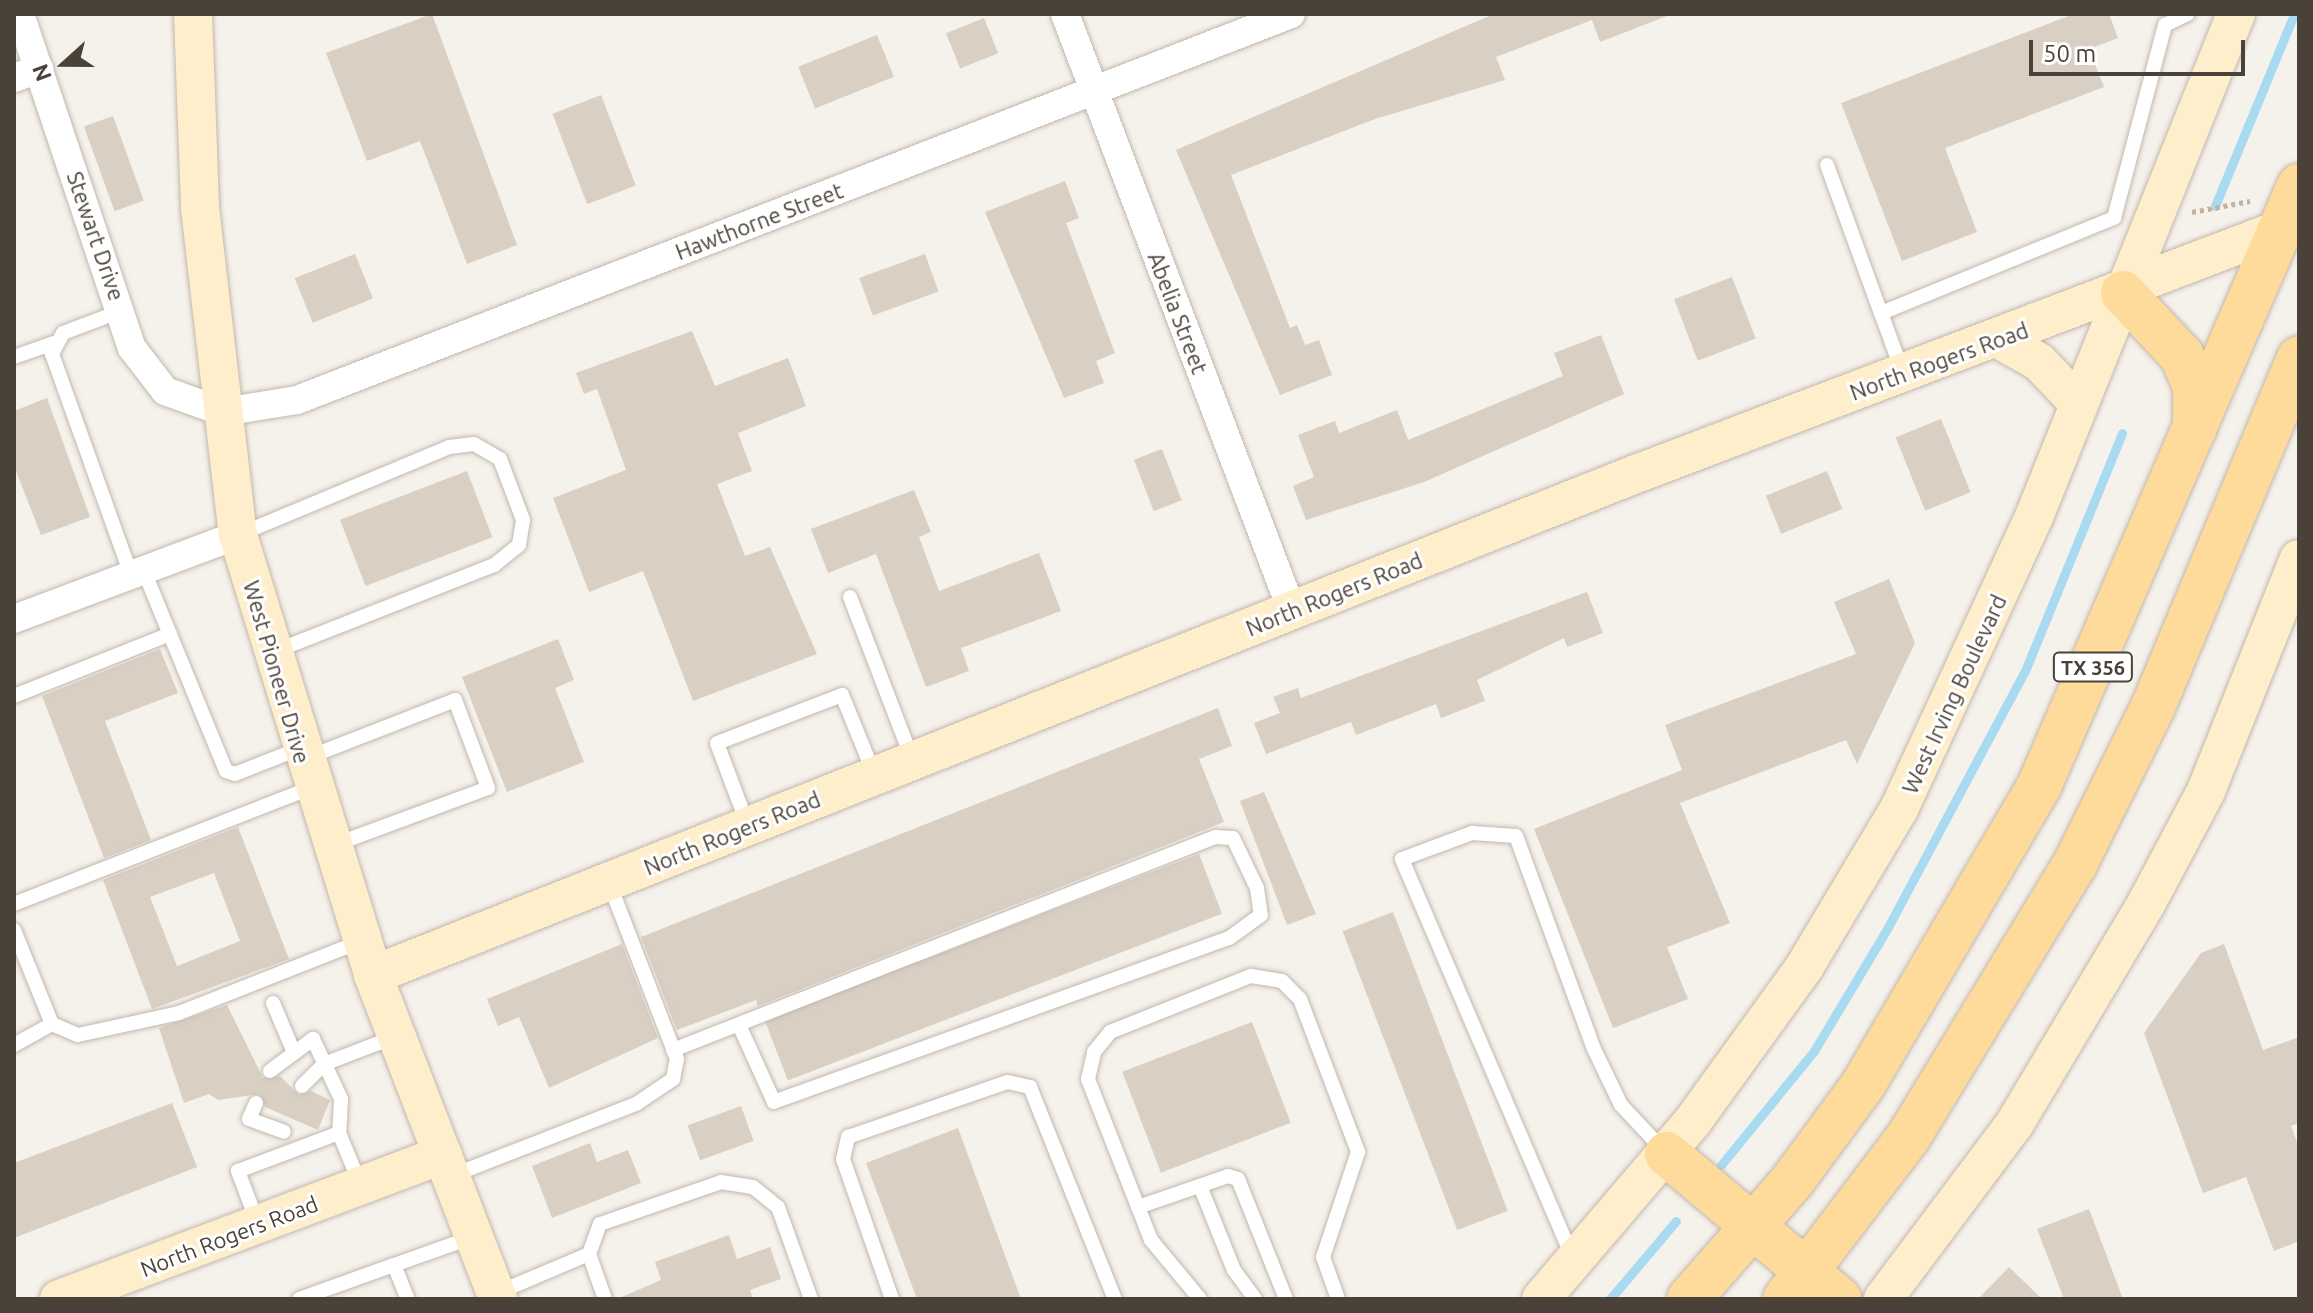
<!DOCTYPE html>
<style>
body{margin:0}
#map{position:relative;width:2313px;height:1313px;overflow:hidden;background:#f5f1eb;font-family:Ubuntu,sans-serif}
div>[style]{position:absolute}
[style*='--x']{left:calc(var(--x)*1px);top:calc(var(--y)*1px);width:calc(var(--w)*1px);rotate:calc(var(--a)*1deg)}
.stream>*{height:9px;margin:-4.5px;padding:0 4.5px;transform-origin:4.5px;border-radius:4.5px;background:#a8daf1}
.building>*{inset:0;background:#dacfc3;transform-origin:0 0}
.path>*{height:5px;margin-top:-2.5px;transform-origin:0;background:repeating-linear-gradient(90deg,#c3b39e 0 4px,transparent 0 8px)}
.roads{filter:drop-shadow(0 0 2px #c1b8ad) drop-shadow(0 0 2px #c1b8ad)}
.lane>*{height:14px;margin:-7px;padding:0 7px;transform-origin:7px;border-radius:7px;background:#fff}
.street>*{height:28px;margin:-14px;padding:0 14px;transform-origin:14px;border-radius:14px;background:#fff}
.secondary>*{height:38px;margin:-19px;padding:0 19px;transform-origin:19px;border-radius:19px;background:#fec}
.primary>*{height:44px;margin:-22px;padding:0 22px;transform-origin:22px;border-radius:22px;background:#feda9b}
span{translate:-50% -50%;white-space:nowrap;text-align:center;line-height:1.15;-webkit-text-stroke:6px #fff;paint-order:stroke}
.shield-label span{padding:2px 6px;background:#fff;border:2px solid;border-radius:6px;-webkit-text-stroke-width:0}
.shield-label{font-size:20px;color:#4a4238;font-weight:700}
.street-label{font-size:22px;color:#4a4238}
.frame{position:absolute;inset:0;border:16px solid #4a4238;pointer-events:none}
.north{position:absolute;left:24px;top:24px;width:80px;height:80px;-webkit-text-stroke:6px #fff;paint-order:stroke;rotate:249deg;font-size:22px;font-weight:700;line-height:32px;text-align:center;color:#4a4238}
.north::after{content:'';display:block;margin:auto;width:28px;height:36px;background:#4a4238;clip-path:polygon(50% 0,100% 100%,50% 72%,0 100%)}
.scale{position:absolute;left:2029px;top:40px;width:216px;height:36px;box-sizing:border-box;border:4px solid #4a4238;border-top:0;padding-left:10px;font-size:24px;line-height:28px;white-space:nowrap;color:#4a4238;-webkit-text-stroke:6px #fff;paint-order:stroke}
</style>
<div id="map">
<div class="stream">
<i style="--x:2215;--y:206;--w:208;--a:-67.6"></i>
<i style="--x:1721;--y:1165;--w:147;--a:-50.8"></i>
<i style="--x:1814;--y:1051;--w:142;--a:-59.1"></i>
<i style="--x:1887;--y:929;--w:293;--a:-61.9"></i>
<i style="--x:2025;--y:671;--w:257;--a:-67.8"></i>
<i style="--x:1610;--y:1299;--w:102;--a:-49.8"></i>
</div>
<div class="building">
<i style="clip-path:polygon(432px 14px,517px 245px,467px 264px,420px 141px,367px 161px,326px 53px)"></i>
<i style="clip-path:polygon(1494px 14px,1667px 16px,1600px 42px,1592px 20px,1496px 57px,1505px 80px,1375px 119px,1231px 175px,1290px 328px,1297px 325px,1305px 345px,1319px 340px,1332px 375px,1280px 395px,1176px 150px)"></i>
<i style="clip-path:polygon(2074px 14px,2109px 14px,2118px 38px,2089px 49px,2104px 87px,1945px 148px,1977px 232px,1902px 261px,1841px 103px)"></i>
<i style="left:984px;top:18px;width:38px;height:41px;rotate:68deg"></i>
<i style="left:877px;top:35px;width:45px;height:85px;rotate:68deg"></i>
<i style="left:601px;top:95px;width:97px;height:52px;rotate:69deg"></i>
<i style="left:113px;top:116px;width:90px;height:31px;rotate:70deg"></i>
<i style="clip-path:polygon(1065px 181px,1079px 218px,1066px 223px,1115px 353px,1096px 361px,1104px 383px,1064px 398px,985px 212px)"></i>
<i style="left:355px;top:254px;width:48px;height:65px;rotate:68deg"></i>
<i style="left:925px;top:254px;width:40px;height:70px;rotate:70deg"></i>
<i style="left:1732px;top:277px;width:66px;height:62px;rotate:69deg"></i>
<i style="clip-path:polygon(692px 331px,715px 386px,788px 358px,806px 406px,738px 433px,752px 471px,717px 484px,745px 556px,770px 547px,817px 654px,693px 701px,643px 571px,589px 592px,553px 498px,626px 470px,597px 389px,584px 394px,576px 373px)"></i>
<i style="clip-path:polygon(1601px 335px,1624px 394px,1424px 482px,1306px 520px,1293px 486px,1314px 477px,1298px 435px,1335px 421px,1339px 433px,1397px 410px,1408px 440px,1563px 376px,1554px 353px)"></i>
<i style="clip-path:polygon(47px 398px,90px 517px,41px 535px,14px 466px,14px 411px)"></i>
<i style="left:1941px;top:419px;width:79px;height:49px;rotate:68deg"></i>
<i style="left:1162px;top:449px;width:55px;height:30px;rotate:69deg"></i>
<i style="left:467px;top:471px;width:71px;height:136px;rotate:69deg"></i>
<i style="left:1827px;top:471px;width:41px;height:66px;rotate:68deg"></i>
<i style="clip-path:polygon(914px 490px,931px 532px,919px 537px,939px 591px,1039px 553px,1061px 611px,961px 648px,969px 671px,926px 687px,876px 554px,828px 573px,811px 529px)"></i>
<i style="clip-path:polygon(1889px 579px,1915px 643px,1857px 764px,1846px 740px,1680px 803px,1730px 923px,1667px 947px,1688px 999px,1613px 1028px,1534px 829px,1682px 770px,1665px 725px,1856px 654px,1834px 602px)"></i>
<i style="clip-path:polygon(1587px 592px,1603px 633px,1567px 647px,1564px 638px,1477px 680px,1485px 701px,1441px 718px,1436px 704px,1356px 735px,1351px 722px,1266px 754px,1254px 723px,1280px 713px,1273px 697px,1298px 688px,1301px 698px)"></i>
<i style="clip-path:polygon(558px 639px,574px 680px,555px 688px,584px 762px,507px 792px,462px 677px)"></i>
<i style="clip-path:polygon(160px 649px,178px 693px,105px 721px,151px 840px,104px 858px,42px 696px)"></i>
<i style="clip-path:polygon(1218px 708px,1232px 746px,1199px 759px,1224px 822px,758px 1006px,756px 1000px,677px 1030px,641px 937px)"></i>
<i style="clip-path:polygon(1264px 792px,1316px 914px,1287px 925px,1240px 801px)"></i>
<i style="clip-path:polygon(evenodd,238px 827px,289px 959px,152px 1009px,103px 880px,238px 827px,214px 873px,240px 941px,177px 966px,150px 897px,214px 873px)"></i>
<i style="left:1199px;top:854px;width:64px;height:465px;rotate:69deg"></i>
<i style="left:1393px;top:912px;width:320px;height:54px;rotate:69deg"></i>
<i style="clip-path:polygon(622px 944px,658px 1038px,549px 1088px,519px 1017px,498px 1026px,487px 999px)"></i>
<i style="clip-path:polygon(2224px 944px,2263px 1050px,2299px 1037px,2299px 1123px,2291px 1126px,2299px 1148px,2299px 1241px,2274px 1251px,2246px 1177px,2203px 1193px,2144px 1033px,2201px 953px)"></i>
<i style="clip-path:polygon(227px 1005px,263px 1078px,280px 1076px,299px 1095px,311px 1091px,330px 1100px,318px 1130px,265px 1107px,259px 1094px,218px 1100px,209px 1094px,184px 1103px,159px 1028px)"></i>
<i style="left:1252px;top:1022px;width:108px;height:139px;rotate:69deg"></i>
<i style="clip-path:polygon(172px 1103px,197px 1167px,14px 1238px,14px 1163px)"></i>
<i style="left:741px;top:1106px;width:37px;height:57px;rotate:70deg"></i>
<i style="clip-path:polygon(958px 1128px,1021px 1299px,917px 1299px,866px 1163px)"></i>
<i style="clip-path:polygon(590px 1143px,597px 1162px,628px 1150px,641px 1183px,552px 1218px,532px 1166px)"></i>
<i style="clip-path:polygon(2089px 1209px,2123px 1299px,2064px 1299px,2037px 1229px)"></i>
<i style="clip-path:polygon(729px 1235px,737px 1259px,770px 1247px,781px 1279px,750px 1290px,753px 1299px,617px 1299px,661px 1280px,655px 1262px)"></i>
<i style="clip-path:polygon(2009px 1267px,2042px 1299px,1978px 1299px)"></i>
</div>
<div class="path">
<i style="--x:2192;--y:212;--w:59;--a:-10.7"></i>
</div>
<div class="roads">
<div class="lane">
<i style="--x:1827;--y:165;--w:158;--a:70"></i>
<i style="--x:1881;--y:313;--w:252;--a:-22.2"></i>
<i style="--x:2114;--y:218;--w:200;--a:-75.2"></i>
<i style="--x:2165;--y:25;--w:25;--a:-26"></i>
<i style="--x:121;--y:311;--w:62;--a:159.2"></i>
<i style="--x:63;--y:333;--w:24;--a:118"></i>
<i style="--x:52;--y:354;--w:235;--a:70.3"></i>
<i style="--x:1881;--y:313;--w:64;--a:69.9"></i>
<i style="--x:14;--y:357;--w:42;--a:-19.3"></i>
<i style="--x:238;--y:535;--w:229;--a:-22.6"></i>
<i style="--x:449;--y:447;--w:25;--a:-7"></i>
<i style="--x:474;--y:444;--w:30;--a:30"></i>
<i style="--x:500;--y:459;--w:65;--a:69.3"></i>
<i style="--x:523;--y:520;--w:25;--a:99"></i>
<i style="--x:519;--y:545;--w:32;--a:141"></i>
<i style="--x:494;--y:565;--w:238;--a:158.5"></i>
<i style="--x:144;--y:571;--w:216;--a:67.7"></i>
<i style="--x:226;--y:771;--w:9;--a:18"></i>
<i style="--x:235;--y:774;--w:68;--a:-21.6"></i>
<i style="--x:850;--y:597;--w:176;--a:69"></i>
<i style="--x:14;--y:696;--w:168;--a:-21.7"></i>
<i style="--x:309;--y:757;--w:157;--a:-21.3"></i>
<i style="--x:455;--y:700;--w:94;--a:69.4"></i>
<i style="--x:488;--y:788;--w:164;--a:159.7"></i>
<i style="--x:747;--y:823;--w:85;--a:-110.6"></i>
<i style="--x:717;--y:743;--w:134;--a:-21"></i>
<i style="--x:842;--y:695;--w:87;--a:67.8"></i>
<i style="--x:14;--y:904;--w:318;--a:-21.4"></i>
<i style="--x:14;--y:930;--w:101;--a:68"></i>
<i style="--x:52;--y:1024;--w:28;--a:23"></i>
<i style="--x:78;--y:1035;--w:103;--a:-12.3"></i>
<i style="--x:179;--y:1013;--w:197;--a:-21.5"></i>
<i style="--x:273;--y:1003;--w:49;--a:67.1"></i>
<i style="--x:14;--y:1045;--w:43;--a:-28.9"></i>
<i style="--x:673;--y:1050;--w:582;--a:-21.45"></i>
<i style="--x:1215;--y:837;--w:18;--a:3"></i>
<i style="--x:1233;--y:838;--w:55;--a:64.4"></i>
<i style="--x:1257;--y:888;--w:27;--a:82"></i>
<i style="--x:1261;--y:915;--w:39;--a:144"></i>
<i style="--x:1229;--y:938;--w:484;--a:160.2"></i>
<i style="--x:774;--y:1102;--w:85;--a:-114.4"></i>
<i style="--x:270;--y:1071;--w:54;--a:-36.7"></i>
<i style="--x:313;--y:1039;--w:66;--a:65"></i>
<i style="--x:341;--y:1099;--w:34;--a:93"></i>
<i style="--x:302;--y:1086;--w:31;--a:-45"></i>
<i style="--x:324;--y:1064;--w:78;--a:-21"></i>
<i style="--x:256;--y:1103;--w:17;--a:114"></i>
<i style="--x:249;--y:1119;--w:37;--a:20"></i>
<i style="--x:451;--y:1176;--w:199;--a:-21.3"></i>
<i style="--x:636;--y:1104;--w:45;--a:-34"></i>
<i style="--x:673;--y:1079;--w:20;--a:-79"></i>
<i style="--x:677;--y:1059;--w:189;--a:-111.1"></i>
<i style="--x:1200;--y:1186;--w:91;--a:68"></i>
<i style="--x:1234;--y:1270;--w:36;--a:54"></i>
<i style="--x:1138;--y:1207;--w:95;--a:-19"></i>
<i style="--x:1228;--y:1176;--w:10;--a:17"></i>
<i style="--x:1238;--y:1179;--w:129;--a:68.2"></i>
<i style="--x:258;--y:1224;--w:57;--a:-110.7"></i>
<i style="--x:238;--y:1171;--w:108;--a:-20.6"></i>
<i style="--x:339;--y:1133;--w:57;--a:67.5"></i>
<i style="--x:589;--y:1254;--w:48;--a:70.4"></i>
<i style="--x:1572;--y:1256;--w:432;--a:-113.2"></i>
<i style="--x:1402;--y:859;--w:75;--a:-20.4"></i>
<i style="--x:1472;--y:833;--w:44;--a:3.9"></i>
<i style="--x:1516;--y:836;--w:227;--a:69.9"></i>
<i style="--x:1594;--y:1049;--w:62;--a:64.3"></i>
<i style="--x:1621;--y:1105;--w:63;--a:46.9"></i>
<i style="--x:394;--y:1265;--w:84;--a:-19.5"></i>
<i style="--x:497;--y:1293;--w:100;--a:-23"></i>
<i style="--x:589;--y:1254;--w:32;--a:-70"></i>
<i style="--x:600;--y:1224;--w:128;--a:-19.1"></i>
<i style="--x:721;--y:1182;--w:32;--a:9"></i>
<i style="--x:753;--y:1187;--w:32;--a:39"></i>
<i style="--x:778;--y:1207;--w:98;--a:70.3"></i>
<i style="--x:299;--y:1299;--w:101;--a:-19.7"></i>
<i style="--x:394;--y:1265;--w:37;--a:68"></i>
<i style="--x:892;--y:1299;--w:148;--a:-109.3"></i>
<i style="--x:843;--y:1159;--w:23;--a:-77"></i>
<i style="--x:848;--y:1137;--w:169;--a:-19"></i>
<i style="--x:1008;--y:1082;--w:23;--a:13"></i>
<i style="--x:1030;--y:1087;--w:228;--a:68.2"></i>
<i style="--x:1200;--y:1299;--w:77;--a:-129.7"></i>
<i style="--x:1151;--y:1240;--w:173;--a:-111.4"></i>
<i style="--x:1088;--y:1079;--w:28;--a:-77"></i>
<i style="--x:1094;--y:1052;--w:26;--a:-51"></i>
<i style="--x:1110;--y:1032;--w:152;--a:-21.7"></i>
<i style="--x:1251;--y:976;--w:31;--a:9"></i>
<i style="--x:1282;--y:981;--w:25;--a:45"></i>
<i style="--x:1300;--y:999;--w:164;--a:69.2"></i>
<i style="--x:1358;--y:1152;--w:111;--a:108.4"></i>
<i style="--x:1323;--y:1257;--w:45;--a:70.3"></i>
</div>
<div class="street">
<i style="--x:20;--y:14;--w:352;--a:71.5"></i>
<i style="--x:132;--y:348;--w:54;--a:52.5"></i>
<i style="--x:165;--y:391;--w:62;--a:19.9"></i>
<i style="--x:223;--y:412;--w:75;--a:-9.2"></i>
<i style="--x:297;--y:400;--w:1066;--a:-21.22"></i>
<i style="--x:1065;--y:14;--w:639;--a:69.18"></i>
<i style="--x:14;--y:78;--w:27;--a:-20"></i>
<i style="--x:14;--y:619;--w:239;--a:-20.6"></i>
</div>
<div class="secondary">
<i style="--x:193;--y:14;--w:194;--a:87.9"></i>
<i style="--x:200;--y:208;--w:329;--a:83.4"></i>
<i style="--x:238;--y:535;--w:460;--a:72.9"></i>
<i style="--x:373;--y:975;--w:347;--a:68.9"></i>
<i style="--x:1998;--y:339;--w:47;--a:29.3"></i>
<i style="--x:2039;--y:362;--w:58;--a:46.4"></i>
<i style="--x:373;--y:975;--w:1359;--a:-21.64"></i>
<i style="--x:1636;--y:474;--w:709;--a:-20.81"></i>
<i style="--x:59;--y:1299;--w:410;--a:-20.6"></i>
<i style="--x:1541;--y:1299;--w:234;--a:-49.5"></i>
<i style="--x:1693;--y:1121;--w:191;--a:-54.1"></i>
<i style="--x:1805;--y:966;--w:183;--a:-59.1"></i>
<i style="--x:1899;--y:809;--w:322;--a:-65.2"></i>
<i style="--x:2034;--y:517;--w:542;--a:-68.12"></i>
<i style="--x:1883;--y:1299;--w:220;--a:-53.1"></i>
<i style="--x:2015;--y:1123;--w:255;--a:-59.1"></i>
<i style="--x:2146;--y:904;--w:128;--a:-62"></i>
<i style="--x:2206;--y:791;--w:250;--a:-68.2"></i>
</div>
<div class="primary">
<i style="--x:2123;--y:293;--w:86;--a:46.9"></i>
<i style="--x:2182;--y:356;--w:33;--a:67"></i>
<i style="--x:2195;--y:386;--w:42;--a:90"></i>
<i style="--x:1667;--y:1154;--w:225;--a:40.1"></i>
<i style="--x:1689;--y:1299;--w:158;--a:-48.8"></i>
<i style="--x:1793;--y:1180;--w:118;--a:-53.6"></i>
<i style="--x:1863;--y:1085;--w:349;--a:-59.5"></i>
<i style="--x:2040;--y:784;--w:652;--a:-66.58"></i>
<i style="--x:1785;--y:1299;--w:205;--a:-52.7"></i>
<i style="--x:1909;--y:1136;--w:319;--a:-58.6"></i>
<i style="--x:2075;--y:864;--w:175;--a:-63.6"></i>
<i style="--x:2153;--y:707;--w:378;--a:-67.3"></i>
</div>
</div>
<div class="shield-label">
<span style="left:2093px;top:667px">TX 356</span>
</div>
<div class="street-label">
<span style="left:759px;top:221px;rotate:-21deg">Hawthorne Street</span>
<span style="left:96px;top:236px;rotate:71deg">Stewart Drive</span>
<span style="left:1178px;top:313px;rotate:69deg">Abelia Street</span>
<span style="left:1939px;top:361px;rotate:-20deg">North Rogers Road</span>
<span style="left:1334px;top:594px;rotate:-22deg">North Rogers Road</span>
<span style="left:277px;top:672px;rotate:74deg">West Pioneer Drive</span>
<span style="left:1954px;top:694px;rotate:-65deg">West Irving Boulevard</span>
<span style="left:732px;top:833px;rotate:-22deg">North Rogers Road</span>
<span style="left:229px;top:1236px;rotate:-21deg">North Rogers Road</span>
</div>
<div class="frame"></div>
<div class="north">N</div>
<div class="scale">50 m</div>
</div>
